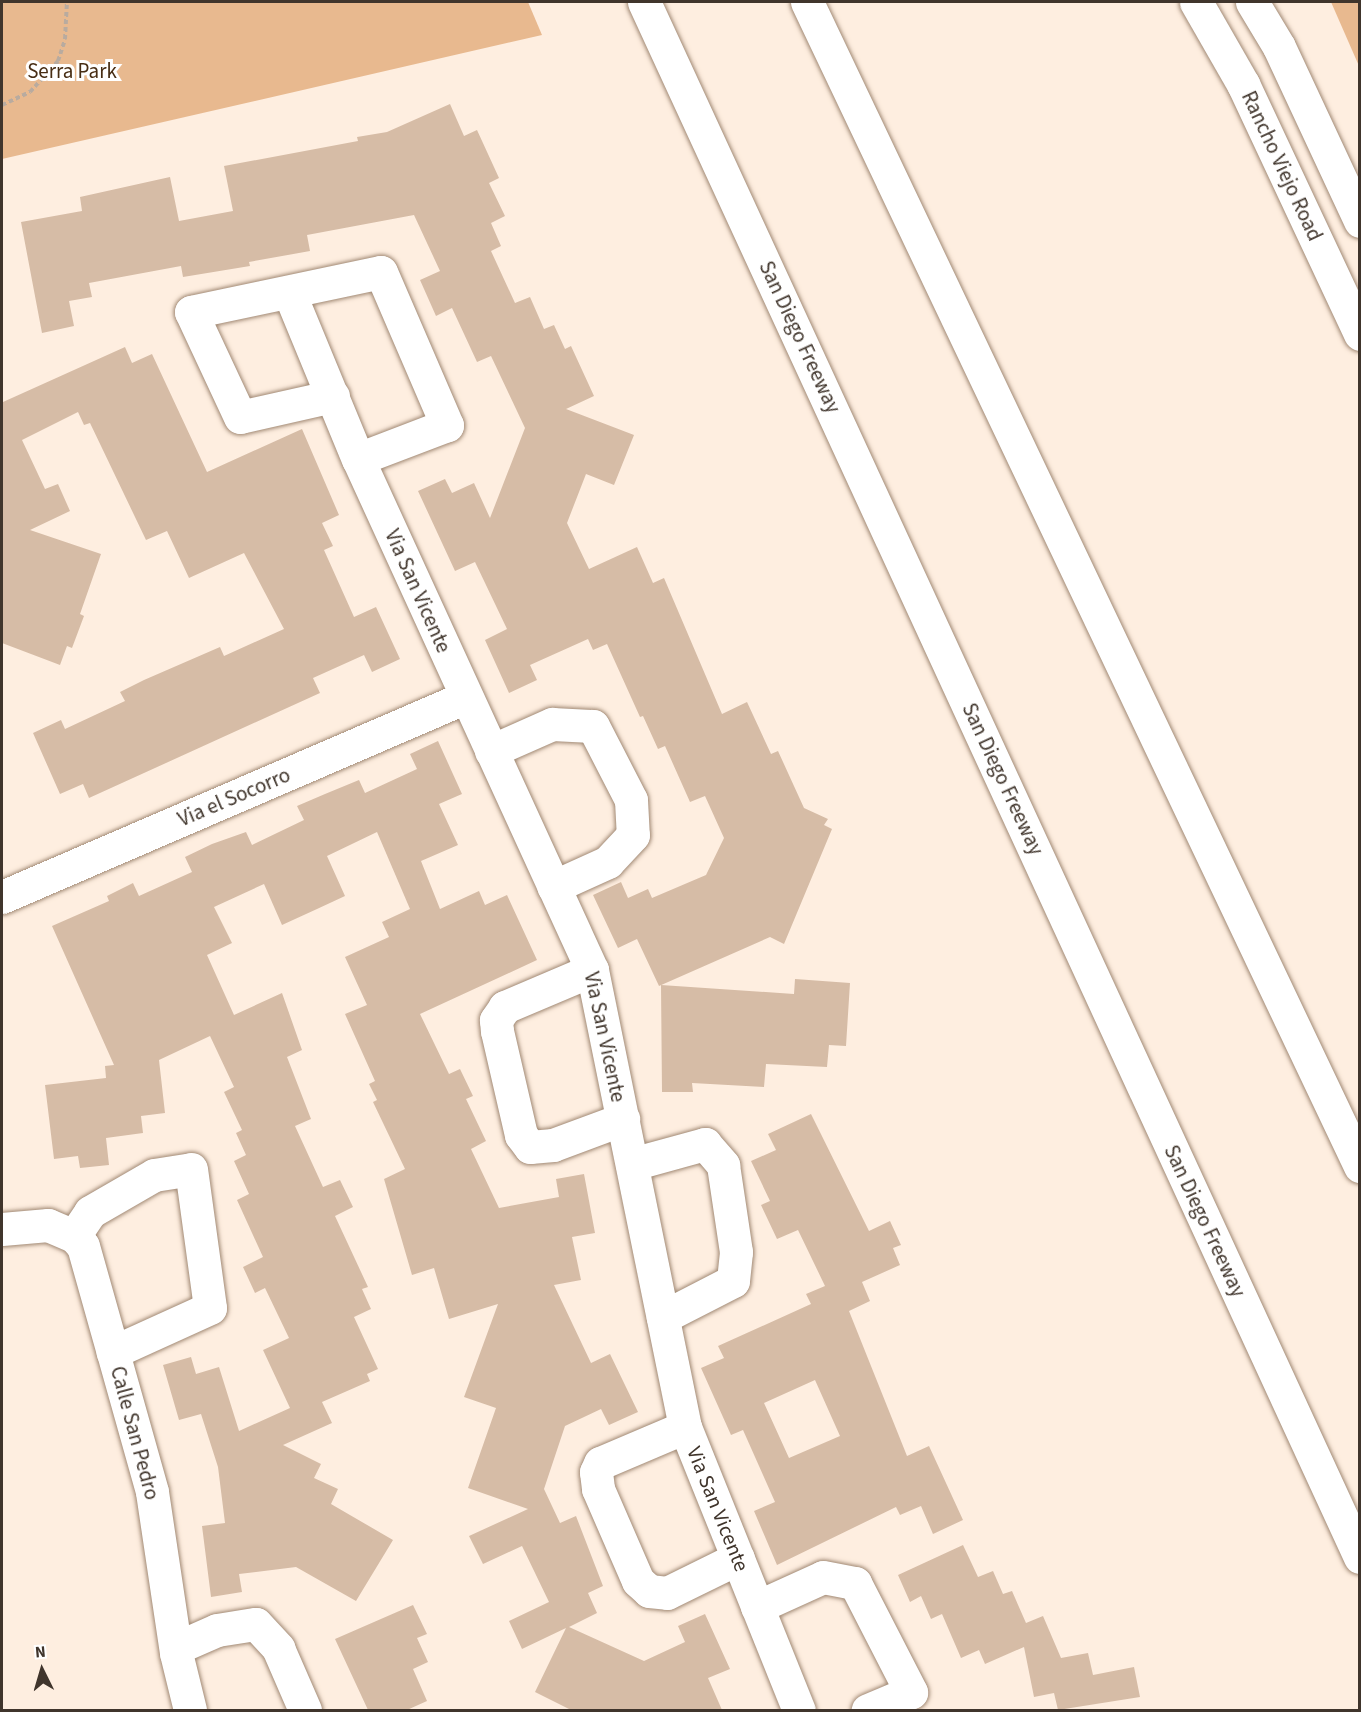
<!DOCTYPE html>
<style>
body{margin:0}
#map{position:relative;width:1361px;height:1712px;overflow:hidden;background:#feeee0;font-family:"Source Sans 3",sans-serif}
div>[style]{position:absolute}
.green>*{inset:0;background:#e8b98f}
.building>*{inset:0;background:#d6bca6}
.path>*{height:4px;margin-top:-2px;transform-origin:0;background:repeating-linear-gradient(90deg,#b9ab9f 0 4.5px,transparent 0 7.5px)}
.roads{filter:drop-shadow(0 0 2px #a18974) drop-shadow(0 0 2px #a18974)}
.minor>*{height:33px;margin:-16.5px;padding:0 16.5px;transform-origin:16.5px;border-radius:16.5px;background:#fff}
.major>*{height:33px;margin:-16.5px;padding:0 16.5px;transform-origin:16.5px;border-radius:16.5px;background:#fff}
.highway>*{height:33px;margin:-16.5px;padding:0 16.5px;transform-origin:16.5px;border-radius:16.5px;background:#fff}
span{translate:-50% -50%;white-space:nowrap;text-align:center;line-height:1.15;-webkit-text-stroke:6px #fff;paint-order:stroke}
.park-label{font-size:21px;color:#472d14}
.street-label{font-size:21px;color:#40352c}
.frame{position:absolute;inset:0;border:3px solid #40352c;pointer-events:none}
.north{position:absolute;left:12px;top:1640px;width:60px;height:60px;-webkit-text-stroke:4px #fff;paint-order:stroke;rotate:355deg;font-size:16px;font-weight:700;line-height:24px;text-align:center;color:#40352c}
.north::after{content:'';display:block;margin:auto;width:21px;height:27px;background:#40352c;clip-path:polygon(50% 0,100% 100%,50% 72%,0 100%)}
</style>
<div id="map">
<div class="green">
<i style="clip-path:polygon(2px 2px,528px 2px,542px 35px,2px 159px)"></i>
<i style="clip-path:polygon(1331px 2px,1359px 2px,1359px 66px)"></i>
</div>
<div class="building">
<i style="clip-path:polygon(450px 104px,464px 136px,477px 130px,499px 178px,489px 183px,505px 216px,491px 223px,501px 246px,491px 251px,515px 303px,530px 297px,544px 329px,554px 325px,565px 349px,571px 346px,594px 396px,566px 409px,634px 435px,614px 485px,586px 474px,567px 523px,589px 569px,637px 547px,653px 583px,664px 578px,722px 714px,747px 702px,771px 754px,778px 751px,804px 808px,828px 819px,824px 825px,832px 829px,784px 944px,770px 937px,659px 986px,637px 939px,618px 948px,593px 895px,621px 882px,628px 898px,648px 889px,652px 898px,706px 875px,724px 838px,705px 796px,690px 802px,665px 746px,658px 749px,643px 716px,640px 717px,607px 644px,593px 650px,588px 639px,530px 665px,537px 680px,509px 693px,485px 640px,507px 629px,475px 562px,455px 571px,418px 491px,445px 479px,452px 493px,474px 483px,490px 518px,525px 428px,491px 356px,477px 362px,452px 308px,436px 316px,420px 280px,440px 271px,414px 215px,307px 235px,310px 251px,249px 262px,250px 266px,183px 277px,181px 266px,89px 283px,92px 297px,69px 301px,74px 326px,42px 333px,21px 222px,82px 211px,80px 197px,170px 177px,179px 221px,233px 211px,224px 166px,358px 141px,357px 137px,387px 132px)"></i>
<i style="clip-path:polygon(125px 347px,132px 363px,152px 354px,207px 472px,302px 429px,339px 515px,322px 523px,333px 546px,324px 550px,354px 617px,376px 607px,400px 659px,372px 672px,364px 655px,313px 678px,320px 693px,89px 798px,83px 784px,60px 794px,33px 733px,61px 720px,65px 729px,125px 701px,120px 692px,144px 680px,220px 647px,224px 656px,284px 629px,244px 553px,189px 578px,167px 531px,146px 540px,90px 423px,84px 425px,78px 412px,22px 440px,45px 489px,58px 484px,70px 511px,30px 530px,101px 554px,80px 614px,84px 616px,72px 648px,67px 646px,60px 665px,2px 643px,2px 398px,3px 402px)"></i>
<i style="clip-path:polygon(438px 741px,462px 794px,439px 804px,458px 845px,421px 861px,440px 909px,479px 891px,485px 905px,507px 895px,537px 960px,420px 1014px,449px 1074px,460px 1069px,473px 1096px,466px 1099px,486px 1141px,471px 1149px,499px 1208px,559px 1197px,556px 1179px,584px 1174px,595px 1233px,572px 1237px,581px 1280px,554px 1285px,591px 1363px,610px 1354px,638px 1412px,609px 1425px,601px 1409px,565px 1426px,544px 1489px,560px 1523px,576px 1516px,603px 1586px,588px 1593px,597px 1613px,569px 1627px,644px 1661px,685px 1642px,678px 1626px,705px 1614px,730px 1669px,708px 1678px,722px 1710px,571px 1710px,535px 1692px,566px 1628px,522px 1649px,509px 1621px,549px 1602px,522px 1546px,483px 1564px,469px 1536px,528px 1509px,468px 1488px,496px 1408px,464px 1397px,498px 1304px,449px 1319px,434px 1268px,412px 1275px,384px 1179px,405px 1169px,373px 1102px,377px 1100px,369px 1084px,375px 1081px,345px 1014px,367px 1005px,345px 957px,389px 937px,382px 922px,410px 909px,377px 832px,327px 856px,345px 896px,317px 909px,282px 925px,264px 884px,214px 907px,232px 943px,207px 955px,234px 1015px,282px 993px,302px 1050px,287px 1057px,311px 1119px,295px 1126px,323px 1187px,340px 1180px,353px 1207px,335px 1216px,368px 1287px,362px 1289px,371px 1309px,354px 1317px,378px 1369px,367px 1374px,370px 1381px,322px 1402px,332px 1423px,283px 1445px,321px 1464px,314px 1478px,338px 1489px,331px 1504px,393px 1540px,356px 1601px,296px 1567px,239px 1574px,242px 1592px,211px 1597px,202px 1526px,225px 1523px,218px 1467px,201px 1414px,179px 1420px,163px 1365px,191px 1357px,196px 1374px,219px 1367px,239px 1431px,290px 1408px,263px 1350px,289px 1338px,265px 1288px,255px 1293px,243px 1267px,263px 1257px,237px 1200px,249px 1194px,234px 1161px,246px 1155px,236px 1133px,242px 1130px,224px 1092px,234px 1087px,210px 1036px,159px 1060px,165px 1113px,141px 1116px,143px 1133px,106px 1138px,109px 1165px,80px 1168px,78px 1156px,54px 1159px,45px 1085px,106px 1078px,105px 1066px,114px 1065px,52px 926px,109px 901px,107px 896px,133px 883px,139px 896px,192px 872px,185px 857px,212px 844px,246px 832px,252px 845px,304px 820px,297px 806px,325px 794px,359px 780px,365px 793px,417px 769px,410px 754px)"></i>
<i style="clip-path:polygon(795px 979px,850px 983px,846px 1046px,829px 1045px,827px 1067px,766px 1064px,764px 1087px,692px 1083px,693px 1092px,662px 1092px,661px 985px,794px 994px)"></i>
<i style="clip-path:polygon(evenodd,811px 1114px,869px 1231px,890px 1221px,901px 1245px,893px 1248px,900px 1265px,862px 1282px,870px 1301px,849px 1311px,907px 1456px,929px 1446px,963px 1520px,933px 1534px,921px 1506px,900px 1515px,896px 1507px,777px 1565px,754px 1511px,775px 1502px,743px 1430px,731px 1435px,701px 1368px,724px 1358px,718px 1346px,811px 1304px,806px 1294px,825px 1286px,798px 1230px,777px 1239px,761px 1205px,770px 1201px,751px 1161px,776px 1150px,768px 1134px,811px 1114px,815px 1380px,840px 1436px,789px 1458px,764px 1403px,815px 1380px)"></i>
<i style="clip-path:polygon(963px 1545px,978px 1577px,993px 1571px,1003px 1594px,1012px 1591px,1026px 1623px,1043px 1616px,1061px 1658px,1088px 1653px,1093px 1675px,1134px 1667px,1140px 1697px,1058px 1710px,1054px 1693px,1034px 1697px,1024px 1647px,985px 1664px,979px 1650px,961px 1658px,942px 1614px,931px 1619px,921px 1596px,910px 1602px,898px 1575px)"></i>
<i style="clip-path:polygon(413px 1605px,427px 1634px,417px 1638px,428px 1662px,413px 1669px,427px 1701px,407px 1710px,368px 1710px,335px 1639px)"></i>
</div>
<div class="path">
<i style="left:2px;top:105px;width:31px;rotate:-25deg"></i>
<i style="left:30px;top:92px;width:42px;rotate:-47.9deg"></i>
<i style="left:58px;top:61px;width:23px;rotate:-72deg"></i>
<i style="left:65px;top:39px;width:37px;rotate:-87deg"></i>
</div>
<div class="roads">
<div class="minor">
<i style="left:289px;top:292px;width:181px;rotate:67.6deg"></i>
<i style="left:358px;top:459px;width:562px;rotate:65.4deg"></i>
<i style="left:592px;top:970px;width:466px;rotate:78.5deg"></i>
<i style="left:685px;top:1427px;width:305px;rotate:68.1deg"></i>
<i style="left:333px;top:396px;width:95px;rotate:167.3deg"></i>
<i style="left:240px;top:417px;width:116px;rotate:-115deg"></i>
<i style="left:191px;top:312px;width:194px;rotate:-11.9deg"></i>
<i style="left:381px;top:272px;width:167px;rotate:66.7deg"></i>
<i style="left:447px;top:425px;width:95px;rotate:159.1deg"></i>
<i style="left:491px;top:751px;width:67px;rotate:-23.9deg"></i>
<i style="left:552px;top:724px;width:41px;rotate:2.8deg"></i>
<i style="left:593px;top:726px;width:83px;rotate:62.8deg"></i>
<i style="left:631px;top:800px;width:35px;rotate:87deg"></i>
<i style="left:633px;top:835px;width:37px;rotate:133deg"></i>
<i style="left:608px;top:862px;width:60px;rotate:155.6deg"></i>
<i style="left:2px;top:897px;width:505px;rotate:-23.32deg"></i>
<i style="left:592px;top:970px;width:95px;rotate:157deg"></i>
<i style="left:505px;top:1007px;width:16px;rotate:125deg"></i>
<i style="left:496px;top:1020px;width:11px;rotate:85deg"></i>
<i style="left:497px;top:1031px;width:107px;rotate:77deg"></i>
<i style="left:521px;top:1135px;width:15px;rotate:53deg"></i>
<i style="left:530px;top:1147px;width:23px;rotate:-5deg"></i>
<i style="left:553px;top:1145px;width:75px;rotate:-20.4deg"></i>
<i style="left:632px;top:1164px;width:76px;rotate:-15.3deg"></i>
<i style="left:705px;top:1144px;width:28px;rotate:49deg"></i>
<i style="left:723px;top:1165px;width:88px;rotate:81.5deg"></i>
<i style="left:736px;top:1252px;width:29px;rotate:96deg"></i>
<i style="left:733px;top:1281px;width:79px;rotate:152.8deg"></i>
<i style="left:2px;top:1229px;width:46px;rotate:-5deg"></i>
<i style="left:48px;top:1225px;width:28px;rotate:23deg"></i>
<i style="left:74px;top:1236px;width:13px;rotate:48deg"></i>
<i style="left:83px;top:1246px;width:255px;rotate:74.3deg"></i>
<i style="left:152px;top:1492px;width:163px;rotate:81.5deg"></i>
<i style="left:176px;top:1653px;width:59px;rotate:76.2deg"></i>
<i style="left:74px;top:1236px;width:29px;rotate:-56deg"></i>
<i style="left:90px;top:1212px;width:74px;rotate:-30deg"></i>
<i style="left:154px;top:1175px;width:37px;rotate:-9deg"></i>
<i style="left:191px;top:1169px;width:140px;rotate:82.2deg"></i>
<i style="left:210px;top:1308px;width:107px;rotate:155.6deg"></i>
<i style="left:685px;top:1427px;width:92px;rotate:157deg"></i>
<i style="left:600px;top:1463px;width:10px;rotate:114deg"></i>
<i style="left:596px;top:1472px;width:17px;rotate:83deg"></i>
<i style="left:598px;top:1489px;width:100px;rotate:66.5deg"></i>
<i style="left:638px;top:1581px;width:15px;rotate:42deg"></i>
<i style="left:649px;top:1591px;width:18px;rotate:6deg"></i>
<i style="left:667px;top:1593px;width:79px;rotate:-26.2deg"></i>
<i style="left:757px;top:1607px;width:72px;rotate:-24.4deg"></i>
<i style="left:823px;top:1577px;width:33px;rotate:11deg"></i>
<i style="left:855px;top:1583px;width:123px;rotate:62.8deg"></i>
<i style="left:911px;top:1692px;width:47px;rotate:157.3deg"></i>
<i style="left:176px;top:1648px;width:45px;rotate:-23.7deg"></i>
<i style="left:217px;top:1630px;width:39px;rotate:-9deg"></i>
<i style="left:256px;top:1624px;width:33px;rotate:47deg"></i>
<i style="left:278px;top:1648px;width:68px;rotate:66.5deg"></i>
</div>
<div class="major">
<i style="left:1196px;top:2px;width:95px;rotate:60.2deg"></i>
<i style="left:1243px;top:84px;width:276px;rotate:64.9deg"></i>
<i style="left:1252px;top:2px;width:52px;rotate:59deg"></i>
<i style="left:1279px;top:47px;width:192px;rotate:65deg"></i>
</div>
<div class="highway">
<i style="left:644px;top:2px;width:1712px;rotate:65.28deg"></i>
<i style="left:807px;top:2px;width:1289px;rotate:64.59deg"></i>
</div>
</div>
<div class="park-label">
<span style="left:72px;top:71px">Serra Park</span>
</div>
<div class="street-label">
<span style="left:1282px;top:166px;rotate:65deg">Rancho Viejo Road</span>
<span style="left:800px;top:337px;rotate:65deg">San Diego Freeway</span>
<span style="left:418px;top:591px;rotate:66deg">Via San Vicente</span>
<span style="left:1003px;top:779px;rotate:65deg">San Diego Freeway</span>
<span style="left:234px;top:797px;rotate:-23deg">Via el Socorro</span>
<span style="left:605px;top:1037px;rotate:78deg">Via San Vicente</span>
<span style="left:1205px;top:1221px;rotate:65deg">San Diego Freeway</span>
<span style="left:135px;top:1433px;rotate:75deg">Calle San Pedro</span>
<span style="left:718px;top:1509px;rotate:68deg">Via San Vicente</span>
</div>
<div class="frame"></div>
<div class="north">N</div>
</div>
